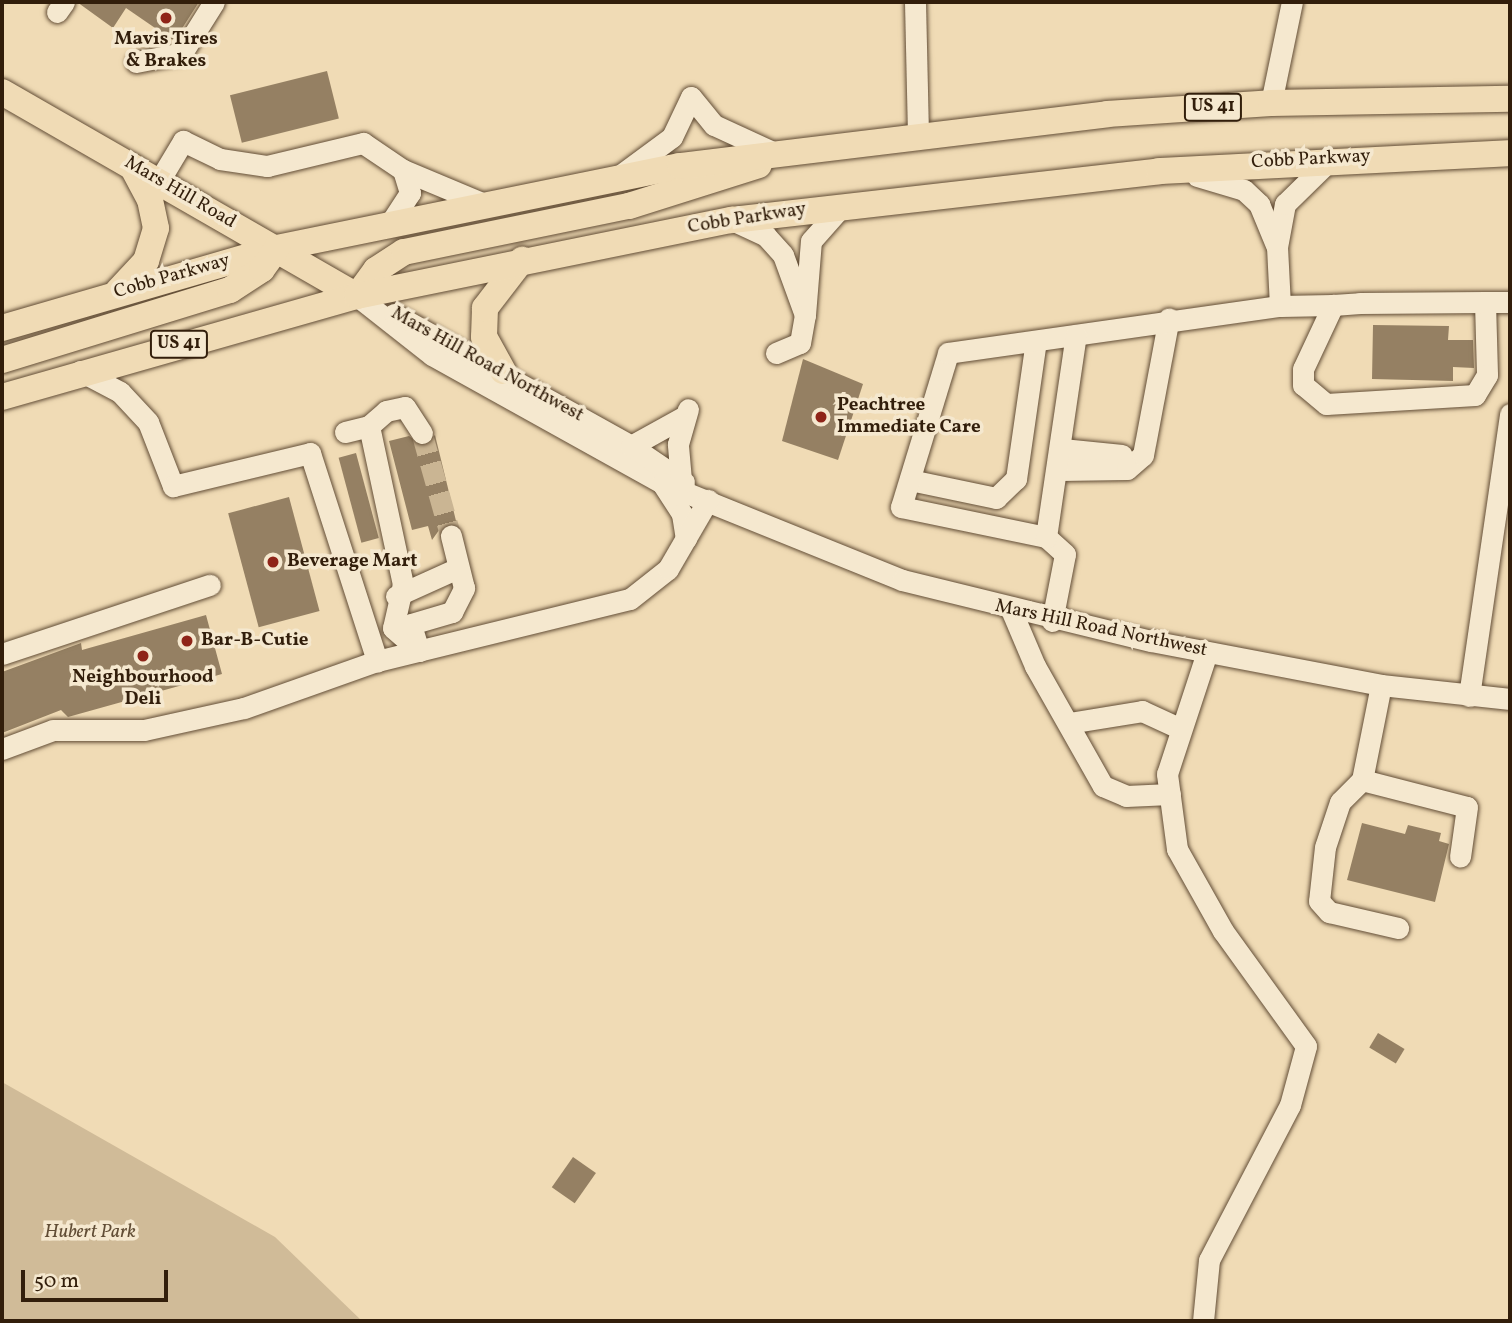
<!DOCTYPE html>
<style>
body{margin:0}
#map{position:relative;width:1512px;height:1323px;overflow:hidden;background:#f0dbb5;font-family:Vollkorn,serif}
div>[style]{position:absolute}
.green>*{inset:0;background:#d0bb98}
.building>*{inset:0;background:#958063;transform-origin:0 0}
.minor-tunnel>*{height:21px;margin-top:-10.5px;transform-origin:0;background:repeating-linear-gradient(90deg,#cab593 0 21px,transparent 0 31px)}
.roads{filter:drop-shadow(0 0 2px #624d36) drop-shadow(0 0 2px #624d36)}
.minor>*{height:21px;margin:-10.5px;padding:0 10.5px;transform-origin:10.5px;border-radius:10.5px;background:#f5e8cf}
.major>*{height:26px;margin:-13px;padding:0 13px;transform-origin:13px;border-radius:13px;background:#f0dbb5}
.dots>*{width:19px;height:19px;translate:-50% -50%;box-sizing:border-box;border:4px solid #f5e8cf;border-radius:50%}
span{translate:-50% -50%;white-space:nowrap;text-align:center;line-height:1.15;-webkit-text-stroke:7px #f5e8cf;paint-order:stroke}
.shield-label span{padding:2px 5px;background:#f5e8cf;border:2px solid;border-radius:5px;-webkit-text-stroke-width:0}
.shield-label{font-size:18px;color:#321e0b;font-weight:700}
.poi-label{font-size:19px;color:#321e0b;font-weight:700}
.left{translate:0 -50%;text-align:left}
.street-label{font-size:19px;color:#321e0b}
.park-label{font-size:19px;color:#614d35;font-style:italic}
.frame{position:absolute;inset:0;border:4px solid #321e0b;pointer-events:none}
.scale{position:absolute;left:21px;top:1270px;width:147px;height:32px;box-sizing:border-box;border:4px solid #321e0b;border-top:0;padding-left:9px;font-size:21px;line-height:24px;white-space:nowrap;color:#321e0b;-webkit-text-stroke:5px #f5e8cf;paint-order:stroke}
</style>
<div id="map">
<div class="green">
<i style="clip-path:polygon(2px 1082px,275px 1237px,362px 1321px,2px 1321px)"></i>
</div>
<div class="building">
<i style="clip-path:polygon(77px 2px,199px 2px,174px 41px,126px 8px,113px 28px)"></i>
<i style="left:327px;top:71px;width:49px;height:100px;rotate:76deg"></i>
<i style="clip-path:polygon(1373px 325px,1449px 326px,1448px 340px,1473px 340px,1474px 368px,1453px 367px,1453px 381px,1372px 379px)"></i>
<i style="clip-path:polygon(803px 359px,863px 384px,838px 460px,782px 441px)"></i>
<i style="clip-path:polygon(435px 435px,457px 525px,442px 526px,432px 540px,428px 526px,412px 530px,389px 441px,409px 436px,423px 446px)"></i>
<i style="left:356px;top:453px;width:88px;height:18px;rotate:75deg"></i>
<i style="left:289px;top:497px;width:118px;height:63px;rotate:75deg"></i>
<i style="clip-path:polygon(206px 615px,222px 674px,68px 717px,61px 710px,2px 733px,2px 672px,81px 643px,82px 650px)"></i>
<i style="clip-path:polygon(1362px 823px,1405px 834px,1408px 825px,1441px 833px,1439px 841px,1449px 844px,1435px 902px,1347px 880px)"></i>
<i style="left:1378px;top:1033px;width:31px;height:17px;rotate:31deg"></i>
<i style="left:573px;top:1157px;width:28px;height:37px;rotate:35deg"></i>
</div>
<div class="minor-tunnel">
<i style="left:422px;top:433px;width:107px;rotate:74.3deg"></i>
</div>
<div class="roads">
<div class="minor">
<i style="left:915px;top:2px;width:131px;rotate:88.7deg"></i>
<i style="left:57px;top:12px;width:12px;rotate:-55deg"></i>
<i style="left:136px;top:62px;width:47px;rotate:-11.1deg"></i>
<i style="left:182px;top:53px;width:60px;rotate:-57.9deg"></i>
<i style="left:691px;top:97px;width:36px;rotate:51deg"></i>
<i style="left:714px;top:125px;width:67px;rotate:24.7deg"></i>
<i style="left:1271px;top:103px;width:103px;rotate:-78.3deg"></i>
<i style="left:1197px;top:176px;width:49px;rotate:16.6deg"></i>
<i style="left:1244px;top:190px;width:21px;rotate:43deg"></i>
<i style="left:1259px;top:204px;width:44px;rotate:67.5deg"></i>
<i style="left:618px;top:177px;width:67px;rotate:-36.5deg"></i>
<i style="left:672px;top:137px;width:44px;rotate:-64.6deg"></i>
<i style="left:159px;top:181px;width:47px;rotate:-59deg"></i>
<i style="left:183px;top:141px;width:41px;rotate:25.9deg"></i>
<i style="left:220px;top:159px;width:48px;rotate:8.5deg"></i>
<i style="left:267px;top:166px;width:99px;rotate:-13.5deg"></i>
<i style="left:363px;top:143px;width:48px;rotate:34deg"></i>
<i style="left:403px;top:170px;width:86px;rotate:22.7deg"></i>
<i style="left:732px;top:220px;width:38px;rotate:25deg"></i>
<i style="left:766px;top:236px;width:25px;rotate:48deg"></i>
<i style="left:783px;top:255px;width:64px;rotate:69.9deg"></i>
<i style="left:805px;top:315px;width:74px;rotate:-85.4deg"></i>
<i style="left:811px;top:241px;width:48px;rotate:-48.4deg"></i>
<i style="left:391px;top:222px;width:35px;rotate:-57deg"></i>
<i style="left:410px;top:193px;width:24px;rotate:-107deg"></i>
<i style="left:357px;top:296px;width:95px;rotate:38.2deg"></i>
<i style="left:432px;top:355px;width:263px;rotate:29.1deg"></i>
<i style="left:662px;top:483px;width:259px;rotate:22deg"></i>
<i style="left:902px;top:580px;width:256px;rotate:13.8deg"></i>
<i style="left:1151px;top:641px;width:234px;rotate:10.8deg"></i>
<i style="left:1381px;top:685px;width:130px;rotate:6.2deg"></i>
<i style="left:1485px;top:302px;width:73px;rotate:88.4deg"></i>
<i style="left:1487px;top:375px;width:23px;rotate:121deg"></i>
<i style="left:1475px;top:395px;width:149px;rotate:176.5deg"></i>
<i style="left:1326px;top:404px;width:30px;rotate:-140deg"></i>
<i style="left:1303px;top:385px;width:16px;rotate:-90deg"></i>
<i style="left:1303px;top:369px;width:71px;rotate:-64.9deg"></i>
<i style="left:1333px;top:305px;width:27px;rotate:-4deg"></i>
<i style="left:1360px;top:303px;width:125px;rotate:-0.5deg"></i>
<i style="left:1485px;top:302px;width:25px"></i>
<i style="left:1280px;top:306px;width:53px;rotate:-1.1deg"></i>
<i style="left:394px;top:314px;width:271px;rotate:29.1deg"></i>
<i style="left:631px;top:446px;width:64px;rotate:34.2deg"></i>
<i style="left:776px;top:353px;width:26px;rotate:-23deg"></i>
<i style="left:800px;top:343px;width:28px;rotate:-80deg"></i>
<i style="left:80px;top:371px;width:45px;rotate:27.7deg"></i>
<i style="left:120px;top:392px;width:41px;rotate:47deg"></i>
<i style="left:148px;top:422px;width:69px;rotate:68.7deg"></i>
<i style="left:173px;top:486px;width:141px;rotate:-13.5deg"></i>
<i style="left:310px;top:453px;width:219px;rotate:72.1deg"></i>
<i style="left:369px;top:426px;width:23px;rotate:-41deg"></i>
<i style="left:386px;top:411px;width:19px;rotate:-12deg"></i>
<i style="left:405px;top:407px;width:31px;rotate:57deg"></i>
<i style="left:345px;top:432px;width:25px;rotate:-14deg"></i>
<i style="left:369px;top:426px;width:162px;rotate:77.9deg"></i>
<i style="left:403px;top:584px;width:45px;rotate:102.8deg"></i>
<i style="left:393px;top:628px;width:35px;rotate:41deg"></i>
<i style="left:631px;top:446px;width:60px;rotate:-29.1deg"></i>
<i style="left:1062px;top:449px;width:60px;rotate:5.7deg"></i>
<i style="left:1060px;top:470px;width:67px;rotate:-0.9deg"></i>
<i style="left:1127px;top:469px;width:21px;rotate:-41deg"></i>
<i style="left:1143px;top:455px;width:139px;rotate:-79.3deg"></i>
<i style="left:681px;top:480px;width:36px;rotate:-95deg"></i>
<i style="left:678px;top:444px;width:36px;rotate:-74deg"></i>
<i style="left:910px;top:480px;width:88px;rotate:11.8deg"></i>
<i style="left:996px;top:498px;width:28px;rotate:-44deg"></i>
<i style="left:1016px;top:479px;width:139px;rotate:-81.8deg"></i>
<i style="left:662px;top:483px;width:37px;rotate:57deg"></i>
<i style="left:682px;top:514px;width:25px;rotate:81deg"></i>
<i style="left:1046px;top:537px;width:148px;rotate:-168.3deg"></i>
<i style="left:901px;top:507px;width:161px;rotate:-73deg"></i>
<i style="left:948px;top:353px;width:335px;rotate:-8.1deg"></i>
<i style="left:1280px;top:306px;width:59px;rotate:-92.9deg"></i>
<i style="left:1277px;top:247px;width:44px;rotate:-79.5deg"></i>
<i style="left:1285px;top:204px;width:64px;rotate:-44.4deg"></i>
<i style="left:396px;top:596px;width:68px;rotate:-24.3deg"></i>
<i style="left:1012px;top:612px;width:59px;rotate:66.9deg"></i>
<i style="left:1035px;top:666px;width:138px;rotate:60.5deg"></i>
<i style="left:1103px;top:786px;width:25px;rotate:23deg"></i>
<i style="left:1126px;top:796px;width:44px;rotate:-2.6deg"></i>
<i style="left:1052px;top:621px;width:68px;rotate:-79deg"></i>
<i style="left:1065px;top:554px;width:25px;rotate:-138deg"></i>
<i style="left:1046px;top:537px;width:204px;rotate:-81.6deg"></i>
<i style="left:419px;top:651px;width:28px;rotate:-107deg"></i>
<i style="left:411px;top:624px;width:43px;rotate:-16.3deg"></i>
<i style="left:452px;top:612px;width:27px;rotate:-63deg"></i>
<i style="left:464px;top:588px;width:54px;rotate:-104deg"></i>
<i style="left:2px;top:654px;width:219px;rotate:-18.4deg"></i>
<i style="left:1381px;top:685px;width:97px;rotate:101.3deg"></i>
<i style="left:1362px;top:780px;width:108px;rotate:14.4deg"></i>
<i style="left:1467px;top:807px;width:50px;rotate:98deg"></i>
<i style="left:1469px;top:696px;width:285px;rotate:-81.7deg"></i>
<i style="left:1069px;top:723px;width:74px;rotate:-9.3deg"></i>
<i style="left:1142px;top:711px;width:43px;rotate:24.8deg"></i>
<i style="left:2px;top:749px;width:54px;rotate:-20.4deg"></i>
<i style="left:53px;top:730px;width:91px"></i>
<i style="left:144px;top:730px;width:102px;rotate:-12.4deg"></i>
<i style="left:244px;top:708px;width:141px;rotate:-19.5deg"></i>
<i style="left:377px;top:661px;width:260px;rotate:-13.8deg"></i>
<i style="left:630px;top:599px;width:48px;rotate:-38.3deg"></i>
<i style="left:668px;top:569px;width:80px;rotate:-59.9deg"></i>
<i style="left:1362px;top:780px;width:31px;rotate:135deg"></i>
<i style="left:1340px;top:802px;width:47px;rotate:108.4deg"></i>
<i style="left:1325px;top:847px;width:54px;rotate:96.3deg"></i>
<i style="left:1319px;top:901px;width:15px;rotate:48deg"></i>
<i style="left:1329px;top:912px;width:71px;rotate:13.1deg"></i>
<i style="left:1203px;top:1321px;width:61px;rotate:-84.4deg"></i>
<i style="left:1209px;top:1260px;width:175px;rotate:-62.4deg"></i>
<i style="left:1290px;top:1105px;width:61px;rotate:-74.8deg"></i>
<i style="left:1306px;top:1046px;width:142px;rotate:-125.8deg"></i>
<i style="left:1223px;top:931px;width:94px;rotate:-119.3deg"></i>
<i style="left:1177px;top:849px;width:76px;rotate:-97.6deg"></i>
<i style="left:1167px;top:774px;width:128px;rotate:-71.8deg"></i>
</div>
<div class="major">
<i style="left:2px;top:92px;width:409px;rotate:29.9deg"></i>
<i style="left:118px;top:291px;width:41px;rotate:-47deg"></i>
<i style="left:146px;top:261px;width:34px;rotate:-73deg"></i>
<i style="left:156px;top:228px;width:29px;rotate:-102deg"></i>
<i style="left:150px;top:200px;width:38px;rotate:-118deg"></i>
<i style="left:357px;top:296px;width:32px;rotate:-54deg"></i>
<i style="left:376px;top:270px;width:33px;rotate:-33deg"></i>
<i style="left:404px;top:252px;width:230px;rotate:-11.6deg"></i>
<i style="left:629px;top:206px;width:136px;rotate:-17.5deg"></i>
<i style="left:2px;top:328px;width:286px;rotate:-16.2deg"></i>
<i style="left:277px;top:248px;width:411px;rotate:-11.5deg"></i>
<i style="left:680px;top:166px;width:430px;rotate:-6.9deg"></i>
<i style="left:1107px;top:114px;width:164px;rotate:-3.8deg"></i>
<i style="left:1271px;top:103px;width:239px;rotate:-1deg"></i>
<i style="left:2px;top:360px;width:239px;rotate:-17.1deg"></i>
<i style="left:230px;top:290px;width:38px;rotate:-33deg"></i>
<i style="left:262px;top:269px;width:26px;rotate:-54deg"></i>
<i style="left:503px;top:371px;width:39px;rotate:-119deg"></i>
<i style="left:484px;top:337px;width:29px;rotate:-88deg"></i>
<i style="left:485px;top:308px;width:61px;rotate:-52.4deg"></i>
<i style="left:2px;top:397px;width:369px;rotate:-15.9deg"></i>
<i style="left:357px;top:296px;width:383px;rotate:-11.5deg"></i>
<i style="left:732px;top:220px;width:430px;rotate:-6.5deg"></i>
<i style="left:1159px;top:171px;width:351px;rotate:-2.9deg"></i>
</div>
</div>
<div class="dots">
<i style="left:166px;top:18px;background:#8f2418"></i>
<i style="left:821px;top:417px;background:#8f2418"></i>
<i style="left:273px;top:562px;background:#8f2418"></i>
<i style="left:187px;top:641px;background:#8f2418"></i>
<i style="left:143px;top:656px;background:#8f2418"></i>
</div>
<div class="shield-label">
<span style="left:1213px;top:107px">US 41</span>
<span style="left:179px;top:344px">US 41</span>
</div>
<div class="poi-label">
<span style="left:166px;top:51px">Mavis Tires<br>&amp; Brakes</span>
<span class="left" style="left:837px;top:417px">Peachtree<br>Immediate Care</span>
<span class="left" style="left:287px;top:562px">Beverage Mart</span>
<span class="left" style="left:201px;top:641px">Bar-B-Cutie</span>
<span style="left:143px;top:689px">Neighbourhood<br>Deli</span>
</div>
<div class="street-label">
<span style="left:1311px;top:160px;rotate:-3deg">Cobb Parkway</span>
<span style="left:180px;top:193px;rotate:30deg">Mars Hill Road</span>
<span style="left:747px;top:219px;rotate:-9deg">Cobb Parkway</span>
<span style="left:172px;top:277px;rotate:-16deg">Cobb Parkway</span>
<span style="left:487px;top:365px;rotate:29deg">Mars Hill Road Northwest</span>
<span style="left:1101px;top:629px;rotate:12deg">Mars Hill Road Northwest</span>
</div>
<div class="park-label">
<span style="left:90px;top:1233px">Hubert Park</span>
</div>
<div class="frame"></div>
<div class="scale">50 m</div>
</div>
